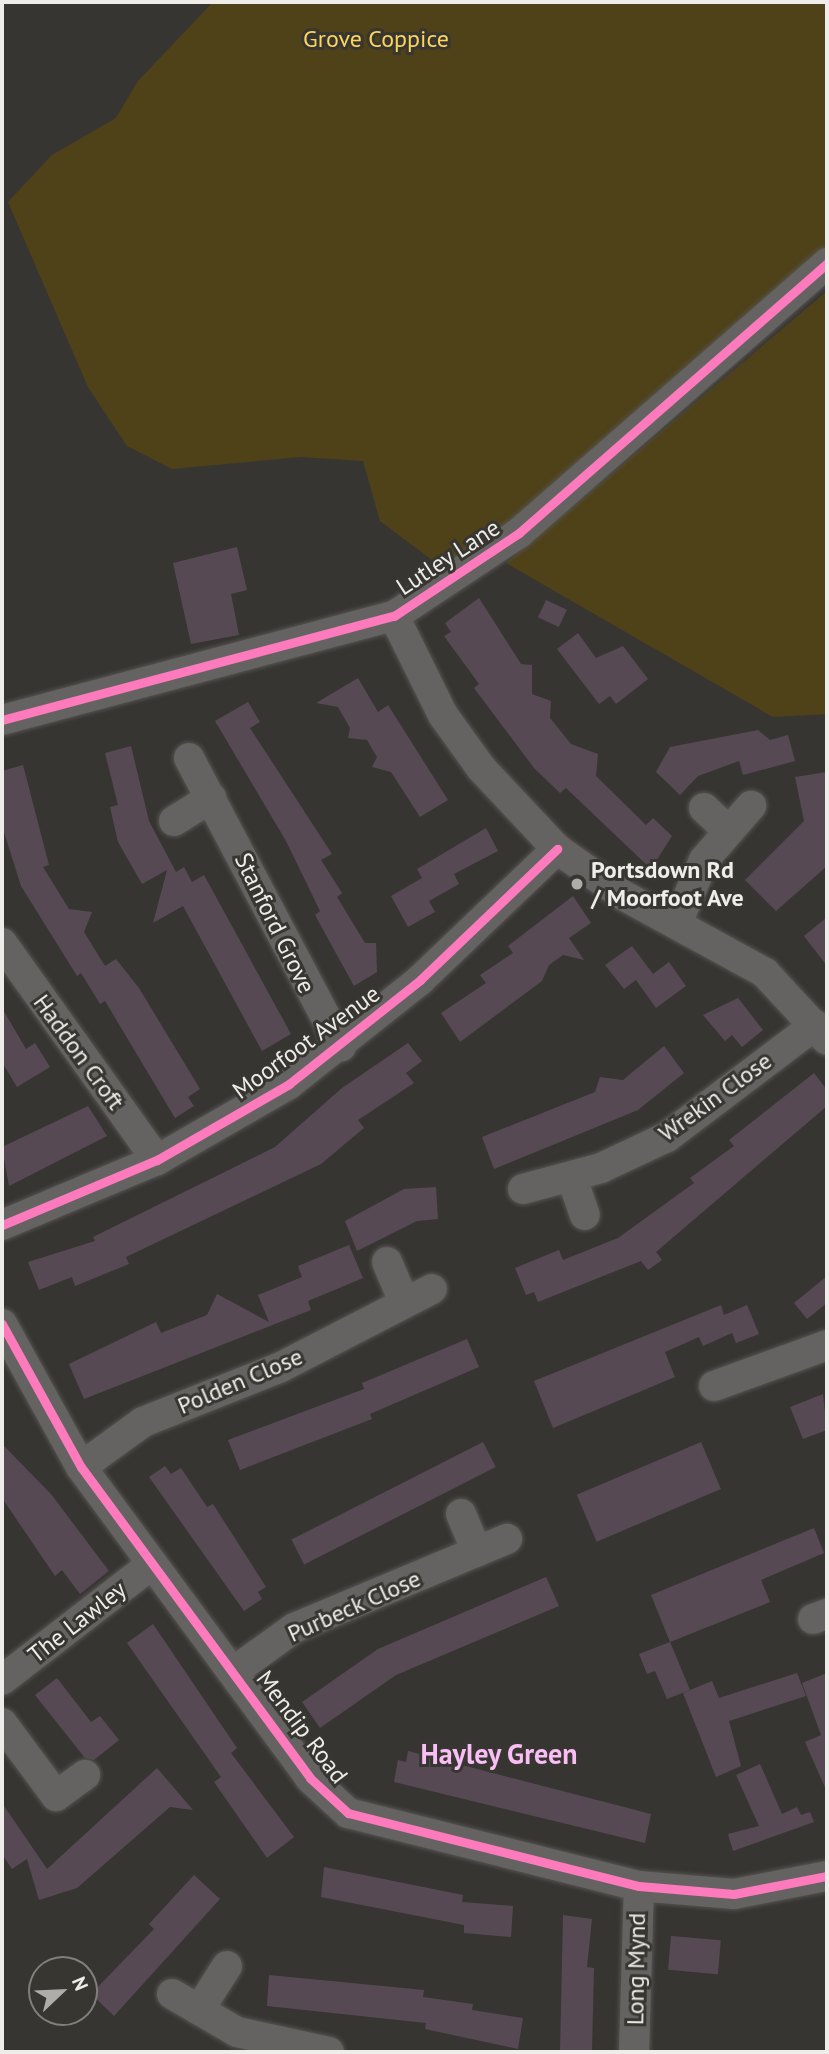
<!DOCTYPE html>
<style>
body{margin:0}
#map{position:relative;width:829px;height:2054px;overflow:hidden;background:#373532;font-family:"PT Sans",sans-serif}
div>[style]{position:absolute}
.green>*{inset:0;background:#4f4219}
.building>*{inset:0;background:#564953;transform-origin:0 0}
.roads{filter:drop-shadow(0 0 2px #545350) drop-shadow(0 0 2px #545350)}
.minor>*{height:30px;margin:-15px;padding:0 15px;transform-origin:15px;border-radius:15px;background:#646361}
.cycleway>*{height:9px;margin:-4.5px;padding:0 4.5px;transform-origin:4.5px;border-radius:4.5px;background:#fd7abc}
.dots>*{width:19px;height:19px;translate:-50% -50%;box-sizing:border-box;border:4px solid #383631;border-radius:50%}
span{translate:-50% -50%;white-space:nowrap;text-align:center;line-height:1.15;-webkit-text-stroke:6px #383631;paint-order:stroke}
.park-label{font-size:24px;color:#fdd55b}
.street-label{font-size:24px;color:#eeedea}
.poi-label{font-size:24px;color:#eeedea;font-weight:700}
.left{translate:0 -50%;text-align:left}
.quarter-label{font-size:28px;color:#fabef6;font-weight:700}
.frame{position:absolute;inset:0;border:4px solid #eeedea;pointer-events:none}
.north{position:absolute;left:28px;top:1956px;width:70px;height:70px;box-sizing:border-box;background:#383631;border:2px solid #817f7b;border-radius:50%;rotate:67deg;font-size:19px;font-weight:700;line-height:28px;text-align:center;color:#eeedea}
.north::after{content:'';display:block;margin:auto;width:24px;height:32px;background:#aeadaa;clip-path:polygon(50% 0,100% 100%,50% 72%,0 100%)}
</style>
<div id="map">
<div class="green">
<i style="clip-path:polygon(213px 2px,827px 2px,827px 251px,520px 524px,440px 566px,380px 521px,363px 461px,301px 457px,172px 469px,127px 446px,88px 387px,8px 202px,52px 155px,116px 118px,138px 81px)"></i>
<i style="clip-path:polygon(827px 291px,827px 714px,773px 717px,506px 563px)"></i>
</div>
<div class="building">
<i style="clip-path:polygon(237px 547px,247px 590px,231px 594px,239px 635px,191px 644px,173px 563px)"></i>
<i style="clip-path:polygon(479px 598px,521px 664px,532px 665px,532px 694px,551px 701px,550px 718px,571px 744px,598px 754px,596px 776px,646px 825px,653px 818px,672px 836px,651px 869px,566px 788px,560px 793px,534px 768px,474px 688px,479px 684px,444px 636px,451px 632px,445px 623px)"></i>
<i style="left:546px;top:600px;width:23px;height:19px;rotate:25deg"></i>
<i style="clip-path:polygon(578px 633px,596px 658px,623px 646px,648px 679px,616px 704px,610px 696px,599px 704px,557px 649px)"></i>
<i style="clip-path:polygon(358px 678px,378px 712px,388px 705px,448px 800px,420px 817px,391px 772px,372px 767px,377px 757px,367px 740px,348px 738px,350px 728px,338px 707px,316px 703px)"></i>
<i style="clip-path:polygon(248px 702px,260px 722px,250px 728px,332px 854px,321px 860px,342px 893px,337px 897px,365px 943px,376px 943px,377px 972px,354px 986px,315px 915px,320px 911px,286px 841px,215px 721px)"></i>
<i style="clip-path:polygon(758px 730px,770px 740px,788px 735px,795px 761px,743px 775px,739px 761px,698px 776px,680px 795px,656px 772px,670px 747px)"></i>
<i style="clip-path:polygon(131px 746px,149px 821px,176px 872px,184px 867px,192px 882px,204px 875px,291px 1034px,262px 1051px,183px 906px,153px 923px,167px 870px,142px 884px,118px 842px,110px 807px,118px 805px,105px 753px)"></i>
<i style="clip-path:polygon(23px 765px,49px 865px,43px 867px,69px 909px,92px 912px,84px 932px,105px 966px,116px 959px,139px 988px,200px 1089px,188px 1097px,194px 1106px,175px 1118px,105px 1001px,100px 1004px,81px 973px,77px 976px,21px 886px,2px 826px,2px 771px)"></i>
<i style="clip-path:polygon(827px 772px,827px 866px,776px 911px,745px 880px,804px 821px,795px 777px)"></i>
<i style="clip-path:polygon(486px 828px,498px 851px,454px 874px,459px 884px,429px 901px,435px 912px,408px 927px,391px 896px,422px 878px,417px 869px)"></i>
<i style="clip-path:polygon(573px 896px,591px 923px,569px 938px,584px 960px,563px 955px,549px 965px,542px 981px,460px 1042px,441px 1013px,486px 983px,480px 975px,513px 953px,508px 946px)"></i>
<i style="clip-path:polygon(827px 917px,827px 966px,804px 936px)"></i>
<i style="clip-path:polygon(632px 946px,653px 974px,669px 962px,686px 986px,656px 1008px,636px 980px,624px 989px,605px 965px)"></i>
<i style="clip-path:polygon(738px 998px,763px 1030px,742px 1047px,732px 1035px,725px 1041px,703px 1015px)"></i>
<i style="clip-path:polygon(2px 1008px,26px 1049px,35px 1043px,50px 1067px,17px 1087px,2px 1062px)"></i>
<i style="clip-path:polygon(408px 1043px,422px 1061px,406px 1073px,414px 1083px,358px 1120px,364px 1128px,321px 1164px,126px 1257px,129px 1264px,75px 1286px,72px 1277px,39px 1290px,28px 1262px,95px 1241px,93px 1237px,275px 1147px,342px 1088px)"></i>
<i style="clip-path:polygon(664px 1046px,684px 1073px,638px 1110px,494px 1169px,482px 1137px,595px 1092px,600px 1077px,623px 1080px)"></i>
<i style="clip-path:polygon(814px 1073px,827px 1090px,827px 1106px,656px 1252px,662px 1260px,648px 1270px,641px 1261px,538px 1302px,534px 1292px,526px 1295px,515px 1268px,559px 1250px,563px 1260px,618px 1238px,694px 1183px,690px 1178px,734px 1146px,729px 1140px)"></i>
<i style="clip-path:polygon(88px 1106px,107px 1136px,9px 1186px,2px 1147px)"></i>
<i style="clip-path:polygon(436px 1187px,438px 1219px,417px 1221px,357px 1251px,345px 1221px,404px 1189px)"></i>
<i style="clip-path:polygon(349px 1245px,363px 1278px,308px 1301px,311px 1310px,84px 1399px,69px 1364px,156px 1322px,161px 1333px,207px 1315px,217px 1294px,269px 1322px,258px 1295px,302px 1277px,298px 1266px)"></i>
<i style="clip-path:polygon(827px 1276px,827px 1303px,807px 1319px,794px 1303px)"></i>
<i style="clip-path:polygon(721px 1305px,724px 1315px,747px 1305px,759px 1334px,736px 1343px,732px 1333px,703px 1346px,699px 1337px,665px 1352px,675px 1377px,553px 1428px,534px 1381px)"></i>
<i style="clip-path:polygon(467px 1339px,479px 1367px,370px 1414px,372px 1419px,240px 1470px,228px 1440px,364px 1389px,362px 1383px)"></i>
<i style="clip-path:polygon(823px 1394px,827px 1430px,803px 1439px,790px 1407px)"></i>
<i style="left:483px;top:1442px;width:28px;height:215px;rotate:63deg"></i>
<i style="left:701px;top:1442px;width:51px;height:135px;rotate:67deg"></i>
<i style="clip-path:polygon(2px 1444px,51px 1494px,109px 1571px,80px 1594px,62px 1570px,55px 1576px,2px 1498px)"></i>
<i style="clip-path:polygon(165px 1466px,171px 1474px,181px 1468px,207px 1507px,213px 1504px,266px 1587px,258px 1592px,262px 1599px,244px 1611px,149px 1477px)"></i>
<i style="clip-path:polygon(814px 1528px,824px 1553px,761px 1580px,770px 1602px,670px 1642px,651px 1595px)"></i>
<i style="clip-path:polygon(546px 1577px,559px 1606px,396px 1675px,320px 1728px,302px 1702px,378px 1649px)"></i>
<i style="clip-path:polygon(153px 1624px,237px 1748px,231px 1753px,294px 1837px,267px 1858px,214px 1782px,221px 1777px,127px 1643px)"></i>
<i style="clip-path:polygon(670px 1642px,690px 1690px,667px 1699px,655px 1671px,647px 1674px,639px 1654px)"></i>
<i style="clip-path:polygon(797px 1673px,806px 1696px,729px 1721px,741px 1766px,716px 1777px,683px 1693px,712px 1681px,719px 1698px)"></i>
<i style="clip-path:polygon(827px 1673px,827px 1792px,805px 1742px,821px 1735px,802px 1683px)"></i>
<i style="clip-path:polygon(57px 1678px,91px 1722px,100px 1716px,119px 1740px,94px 1760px,85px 1758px,35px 1695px)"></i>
<i style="clip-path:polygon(408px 1751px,651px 1814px,645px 1843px,394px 1782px,398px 1760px,406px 1762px)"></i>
<i style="clip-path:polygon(760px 1764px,782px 1814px,797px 1807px,801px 1815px,810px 1812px,814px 1822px,733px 1851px,728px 1834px,759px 1826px,736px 1775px)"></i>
<i style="clip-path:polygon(157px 1768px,193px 1810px,170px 1807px,77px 1888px,39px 1900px,27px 1859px,12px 1869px,2px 1854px,2px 1803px,47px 1869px)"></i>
<i style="clip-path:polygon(324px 1867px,463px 1895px,462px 1902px,513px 1906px,511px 1937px,464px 1933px,464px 1925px,321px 1897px)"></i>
<i style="clip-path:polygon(194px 1875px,220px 1899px,114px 2016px,91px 1994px,154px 1929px,149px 1924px)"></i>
<i style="clip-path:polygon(563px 1915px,592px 1919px,587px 1967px,594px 1968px,592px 2052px,560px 2052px)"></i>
<i style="left:671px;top:1936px;width:50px;height:34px;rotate:5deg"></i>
<i style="clip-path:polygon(269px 1975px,424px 1990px,423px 1997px,473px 2004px,472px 2010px,523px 2018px,518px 2049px,425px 2029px,426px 2023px,267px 2006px)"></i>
</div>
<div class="roads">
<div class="minor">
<i style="left:394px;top:616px;width:110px;rotate:63.7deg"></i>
<i style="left:443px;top:715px;width:65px;rotate:54.4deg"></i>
<i style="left:481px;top:768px;width:111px;rotate:46.8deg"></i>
<i style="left:557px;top:849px;width:78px;rotate:35.1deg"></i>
<i style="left:621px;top:894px;width:164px;rotate:28.7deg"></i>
<i style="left:765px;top:973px;width:91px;rotate:47.2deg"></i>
<i style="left:2px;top:720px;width:406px;rotate:-14.9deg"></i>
<i style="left:394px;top:616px;width:150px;rotate:-33.6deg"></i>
<i style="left:519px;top:533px;width:410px;rotate:-41.2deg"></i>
<i style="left:189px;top:758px;width:326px;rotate:62.2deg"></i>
<i style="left:704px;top:808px;width:34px;rotate:43deg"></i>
<i style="left:174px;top:821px;width:44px;rotate:-31.9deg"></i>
<i style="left:677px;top:923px;width:69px;rotate:-66.8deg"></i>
<i style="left:704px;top:860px;width:72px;rotate:-49deg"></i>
<i style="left:2px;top:943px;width:267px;rotate:54.5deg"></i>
<i style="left:572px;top:1178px;width:39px;rotate:71deg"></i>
<i style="left:523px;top:1189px;width:81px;rotate:-15.1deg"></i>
<i style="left:601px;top:1168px;width:73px;rotate:-25.2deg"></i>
<i style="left:667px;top:1137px;width:186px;rotate:-37.1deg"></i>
<i style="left:2px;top:1225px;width:168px;rotate:-22.8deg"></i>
<i style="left:157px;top:1160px;width:152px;rotate:-29.9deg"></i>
<i style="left:289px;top:1084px;width:167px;rotate:-38.4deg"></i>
<i style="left:420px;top:980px;width:190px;rotate:-43.7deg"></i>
<i style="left:387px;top:1262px;width:43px;rotate:67deg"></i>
<i style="left:2px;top:1324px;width:163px;rotate:61.1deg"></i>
<i style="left:81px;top:1467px;width:386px;rotate:53.6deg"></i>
<i style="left:310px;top:1778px;width:52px;rotate:42.6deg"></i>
<i style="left:348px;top:1813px;width:300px;rotate:14.1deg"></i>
<i style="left:639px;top:1886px;width:95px;rotate:4.8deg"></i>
<i style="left:734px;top:1894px;width:95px;rotate:-11deg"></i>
<i style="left:714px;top:1386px;width:120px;rotate:-19.9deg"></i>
<i style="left:81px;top:1467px;width:77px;rotate:-36deg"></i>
<i style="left:143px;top:1422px;width:146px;rotate:-21.7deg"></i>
<i style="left:279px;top:1368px;width:172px;rotate:-27.3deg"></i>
<i style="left:461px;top:1514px;width:41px;rotate:67.2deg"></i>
<i style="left:813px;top:1619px;width:15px;rotate:-20deg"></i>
<i style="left:236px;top:1670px;width:72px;rotate:-35.9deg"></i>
<i style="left:294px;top:1628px;width:231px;rotate:-22.7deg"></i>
<i style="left:2px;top:1680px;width:190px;rotate:-37.7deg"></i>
<i style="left:2px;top:1723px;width:91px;rotate:53.5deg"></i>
<i style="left:56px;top:1796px;width:36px;rotate:-36deg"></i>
<i style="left:172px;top:1994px;width:75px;rotate:30.3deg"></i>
<i style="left:237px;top:2032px;width:94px;rotate:12.3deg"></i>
<i style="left:199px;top:2010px;width:52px;rotate:-57.5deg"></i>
<i style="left:634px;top:2052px;width:166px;rotate:-88.3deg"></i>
</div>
</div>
<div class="cycleway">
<i style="left:2px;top:720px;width:406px;rotate:-14.9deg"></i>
<i style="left:394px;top:616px;width:150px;rotate:-33.6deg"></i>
<i style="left:519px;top:533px;width:410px;rotate:-41.2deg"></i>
<i style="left:2px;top:1225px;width:168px;rotate:-22.8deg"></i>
<i style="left:157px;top:1160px;width:152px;rotate:-29.9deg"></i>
<i style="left:289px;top:1084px;width:167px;rotate:-38.4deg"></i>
<i style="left:420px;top:980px;width:190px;rotate:-43.7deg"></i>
<i style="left:2px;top:1324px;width:163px;rotate:61.1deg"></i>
<i style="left:81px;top:1467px;width:386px;rotate:53.6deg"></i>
<i style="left:310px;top:1778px;width:52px;rotate:42.6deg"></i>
<i style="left:348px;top:1813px;width:300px;rotate:14.1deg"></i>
<i style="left:639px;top:1886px;width:95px;rotate:4.8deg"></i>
<i style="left:734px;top:1894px;width:95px;rotate:-11deg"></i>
</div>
<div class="dots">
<i style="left:577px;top:884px;background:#aeadaa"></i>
</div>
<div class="park-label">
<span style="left:376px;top:39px">Grove Coppice</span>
</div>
<div class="street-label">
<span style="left:448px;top:557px;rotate:-33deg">Lutley Lane</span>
<span style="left:275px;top:923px;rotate:64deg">Stanford Grove</span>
<span style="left:306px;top:1042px;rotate:-36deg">Moorfoot Avenue</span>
<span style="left:79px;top:1052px;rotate:54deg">Haddon Croft</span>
<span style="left:715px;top:1097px;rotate:-36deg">Wrekin Close</span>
<span style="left:240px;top:1381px;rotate:-23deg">Polden Close</span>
<span style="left:354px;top:1606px;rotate:-24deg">Purbeck Close</span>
<span style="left:77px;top:1622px;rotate:-38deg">The Lawley</span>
<span style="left:302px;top:1727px;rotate:53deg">Mendip Road</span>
<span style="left:636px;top:1969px;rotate:-89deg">Long Mynd</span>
</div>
<div class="poi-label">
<span class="left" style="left:591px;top:884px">Portsdown Rd<br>/ Moorfoot Ave</span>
</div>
<div class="quarter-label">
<span style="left:499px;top:1754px">Hayley Green</span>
</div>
<div class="frame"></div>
<div class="north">N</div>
</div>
